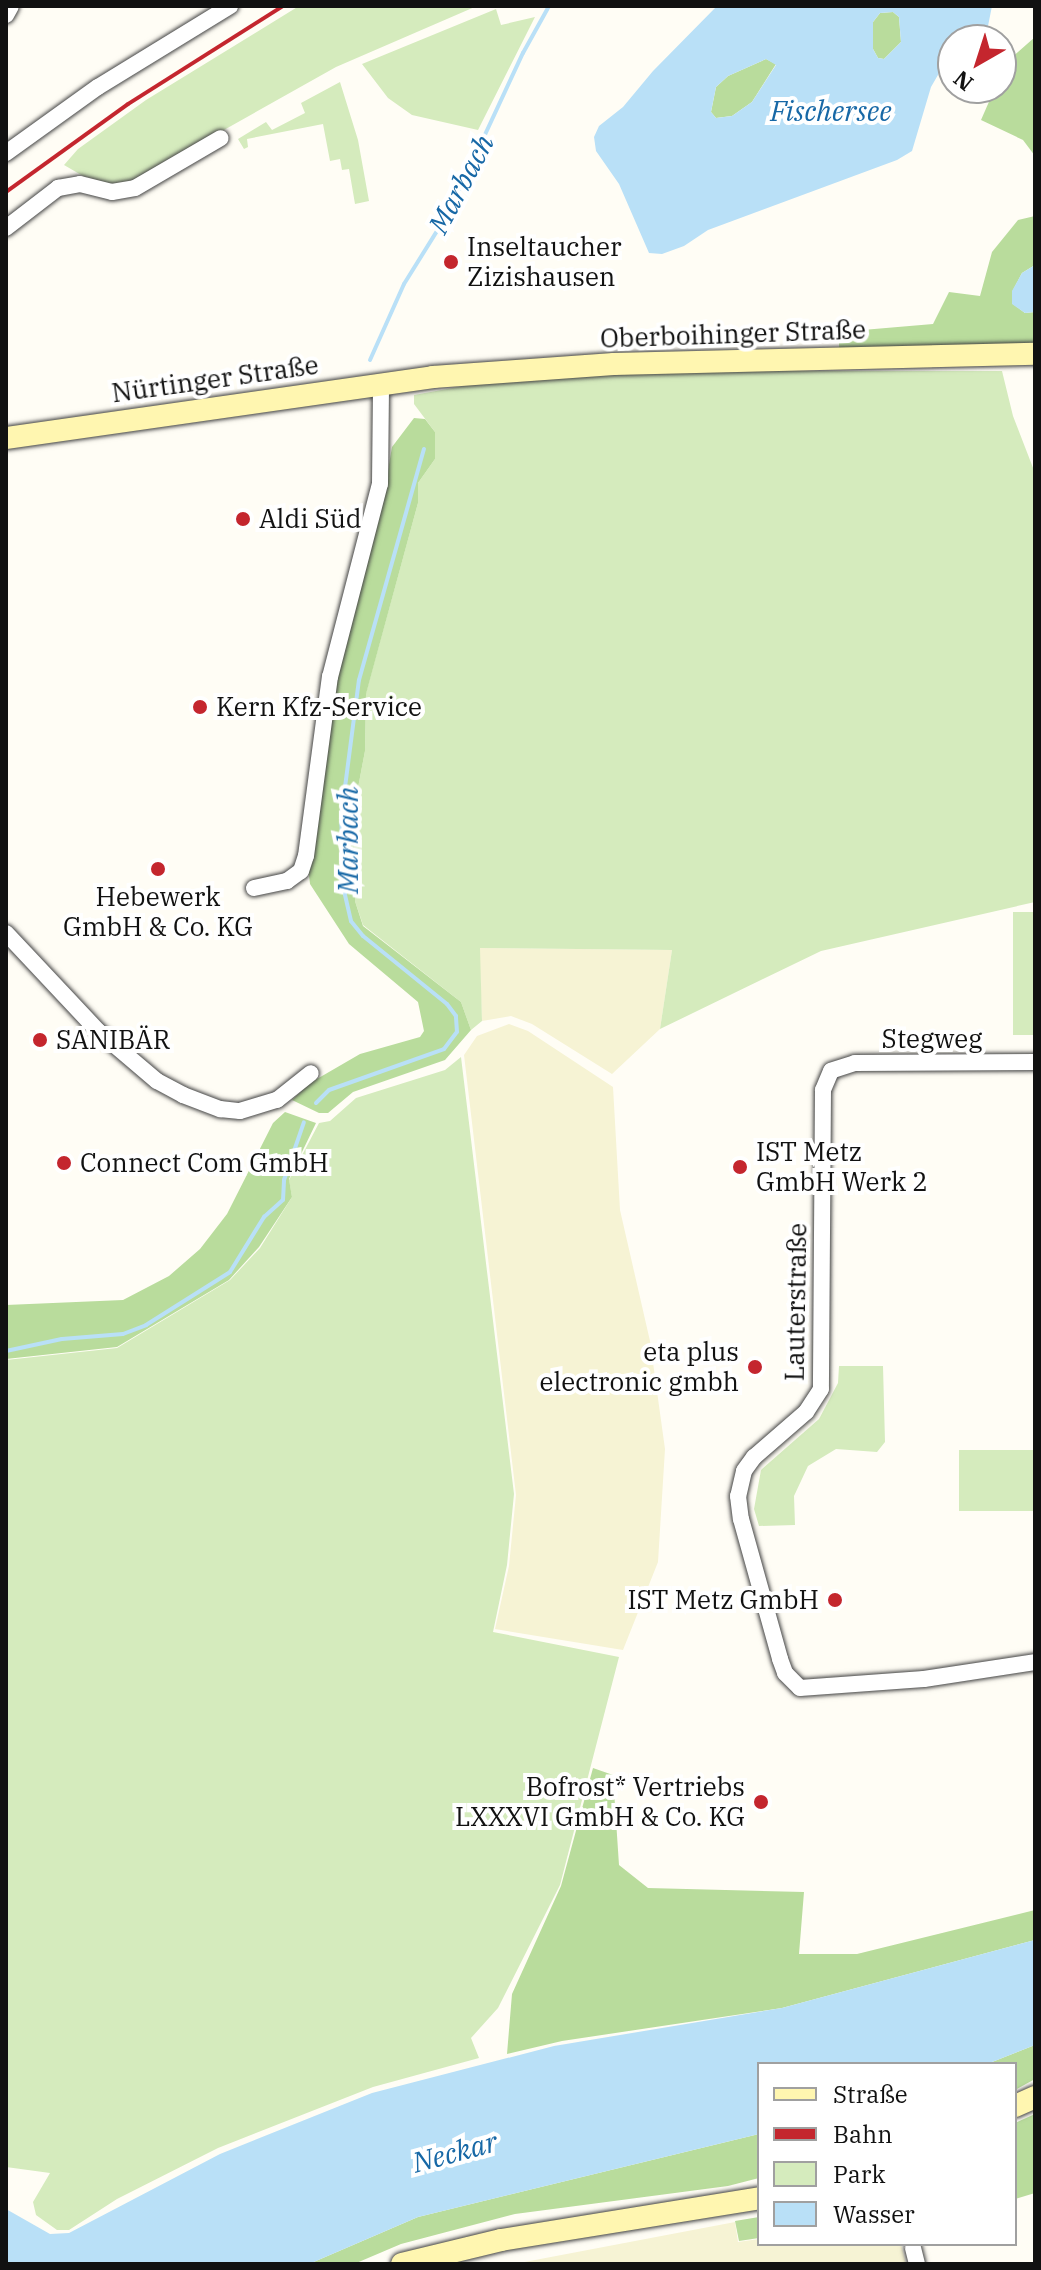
<!DOCTYPE html>
<meta charset="utf-8">
<style>
body{margin:0}
#map{position:relative;width:1041px;height:2270px;overflow:hidden;background:#fffdf5;font-family:"IBM Plex Serif",serif}
div>[style]{position:absolute}
.farmland>*{inset:0;background:#f6f3d4}
.green>*{inset:0;background:#d5ebbd;transform-origin:0 0}
.forest>*{inset:0;background:#b9dc9c}
.water>*{inset:0;background:#b9e0f7}
.stream>*{height:4px;margin:-2px;padding:0 2px;transform-origin:2px;border-radius:2px;background:#b9e0f7}
.roads{filter:drop-shadow(0 0 2px #444) drop-shadow(0 0 2px #444)}
.street>*{height:16px;margin:-8px;padding:0 8px;transform-origin:8px;border-radius:8px;background:#fff}
.secondary>*{height:22px;margin:-11px;padding:0 11px;transform-origin:11px;border-radius:11px;background:#fff6b0}
.rail>*{height:4px;margin:-2px;padding:0 2px;transform-origin:2px;border-radius:2px;background:#c4262e}
.dots>*{width:22px;height:22px;translate:-50% -50%;box-sizing:border-box;border:4px solid #fff;border-radius:50%}
span{translate:-50% -50%;white-space:nowrap;text-align:center;line-height:1.15;-webkit-text-stroke:8px #fff;paint-order:stroke}
.poi-label{font-size:26px;color:#111}
.left{translate:0 -50%;text-align:left}
.right{translate:-100% -50%;text-align:right}
.street-label{font-size:26px;color:#111}
.water-label{font-size:28px;color:#1768a6;font-style:italic}
.frame{position:absolute;inset:0;border:8px solid #111;pointer-events:none}
.legend{position:absolute;left:757px;top:2062px;width:260px;height:184px;box-sizing:border-box;background:#fff;border:2px solid #a0a0a0;margin:0;padding:10px 14px;list-style:none;font-size:24px;color:#111}
.legend li{display:flex;align-items:center;gap:16px;height:40px}
.legend b{width:40px;border:2px solid #a0a0a0}
.north{position:absolute;left:937px;top:24px;width:80px;height:80px;box-sizing:border-box;background:#fff;border:2px solid #a0a0a0;border-radius:50%;rotate:219deg;font-size:22px;font-weight:700;line-height:32px;text-align:center;color:#111}
.north::after{content:'';display:block;margin:auto;width:28px;height:36px;background:#c4262e;clip-path:polygon(50% 0,100% 100%,50% 72%,0 100%)}
</style>
<div id="map">
<div class="farmland">
<i style="clip-path:polygon(479px 948px,672px 950px,660px 1029px,612px 1074px,532px 1024px,511px 1016px,482px 1021px)"></i>
<i style="clip-path:polygon(509px 1024px,528px 1031px,613px 1087px,620px 1210px,650px 1341px,665px 1449px,658px 1562px,623px 1650px,495px 1629px,509px 1566px,516px 1495px,464px 1055px,477px 1036px)"></i>
<i style="clip-path:polygon(735px 2222px,738px 2242px,759px 2239px,759px 2244px,901px 2244px,906px 2264px,514px 2264px)"></i>
</div>
<div class="green">
<i style="clip-path:polygon(299px 6px,477px 6px,336px 67px,133px 181px,114px 185px,83px 176px,64px 165px,78px 149px,146px 100px)"></i>
<i style="clip-path:polygon(496px 9px,501px 25px,535px 17px,478px 130px,412px 115px,388px 98px,362px 64px)"></i>
<i style="clip-path:polygon(340px 82px,358px 140px,369px 201px,355px 204px,349px 169px,342px 170px,340px 159px,330px 161px,323px 124px,247px 139px,248px 147px,244px 149px,238px 139px,266px 122px,272px 130px,305px 113px,301px 103px)"></i>
<i style="clip-path:polygon(644px 371px,1002px 371px,1013px 416px,1035px 473px,1035px 902px,821px 951px,660px 1029px,672px 950px,480px 948px,482px 1021px,471px 1030px,461px 1002px,363px 925px,355px 901px,354px 809px,365px 751px,366px 693px,418px 503px,418px 483px,435px 459px,435px 432px,414px 404px,414px 395px,491px 381px)"></i>
<i style="left:1035px;top:912px;width:123px;height:22px;rotate:90deg"></i>
<i style="clip-path:polygon(461px 1057px,514px 1494px,507px 1565px,493px 1632px,619px 1657px,560px 1885px,498px 2008px,471px 2038px,479px 2058px,373px 2087px,218px 2148px,117px 2199px,69px 2230px,57px 2230px,36px 2215px,33px 2202px,50px 2173px,6px 2167px,6px 1360px,117px 1348px,230px 1280px,260px 1248px,292px 1197px,289px 1180px,319px 1123px,330px 1121px,356px 1098px,445px 1070px)"></i>
<i style="clip-path:polygon(839px 1366px,883px 1366px,885px 1442px,877px 1452px,836px 1449px,808px 1466px,794px 1496px,795px 1525px,759px 1526px,754px 1509px,761px 1470px,819px 1419px,838px 1383px)"></i>
<i style="left:1035px;top:1450px;width:61px;height:76px;rotate:90deg"></i>
</div>
<div class="forest">
<i style="clip-path:polygon(893px 12px,899px 17px,901px 42px,884px 59px,878px 58px,873px 49px,873px 22px,880px 13px)"></i>
<i style="clip-path:polygon(1035px 37px,1035px 156px,1023px 140px,981px 120px,995px 88px,1001px 88px,1001px 76px,1011px 58px)"></i>
<i style="clip-path:polygon(766px 59px,776px 64px,752px 102px,732px 116px,716px 118px,711px 112px,716px 87px,728px 76px)"></i>
<i style="clip-path:polygon(1035px 216px,1035px 265px,1022px 273px,1012px 292px,1013px 304px,1025px 313px,1035px 312px,1035px 346px,839px 348px,839px 332px,933px 324px,949px 292px,980px 296px,992px 252px,1018px 220px)"></i>
<i style="clip-path:polygon(414px 418px,425px 419px,435px 432px,435px 459px,418px 483px,418px 503px,366px 694px,365px 751px,354px 809px,355px 901px,363px 926px,461px 1002px,471px 1030px,445px 1060px,353px 1092px,328px 1113px,319px 1113px,292px 1100px,310px 1083px,360px 1054px,420px 1037px,424px 1031px,418px 1002px,349px 944px,310px 884px,308px 867px,334px 676px,383px 500px,392px 447px)"></i>
<i style="clip-path:polygon(285px 1112px,316px 1123px,289px 1179px,292px 1197px,259px 1247px,229px 1280px,117px 1347px,6px 1359px,6px 1305px,123px 1300px,169px 1276px,200px 1249px,227px 1214px,273px 1123px)"></i>
<i style="clip-path:polygon(593px 1768px,613px 1775px,619px 1865px,648px 1888px,804px 1892px,799px 1954px,857px 1954px,1035px 1910px,1035px 1940px,782px 2008px,562px 2041px,507px 2054px,512px 1994px,561px 1886px)"></i>
<i style="clip-path:polygon(1035px 2045px,1035px 2079px,1015px 2090px,1015px 2064px,987px 2064px)"></i>
<i style="clip-path:polygon(1035px 2114px,1035px 2193px,1015px 2199px,1015px 2123px)"></i>
<i style="clip-path:polygon(759px 2134px,759px 2178px,728px 2186px,515px 2214px,401px 2244px,354px 2264px,309px 2264px,418px 2217px)"></i>
<i style="clip-path:polygon(759px 2217px,759px 2238px,739px 2241px,735px 2221px)"></i>
</div>
<div class="water">
<i style="clip-path:polygon(evenodd,717px 6px,992px 6px,988px 26px,976px 40px,953px 40px,953px 60px,942px 68px,931px 87px,912px 151px,897px 160px,708px 230px,684px 246px,662px 254px,649px 253px,619px 184px,596px 151px,594px 137px,599px 126px,623px 107px,653px 71px,717px 6px,893px 12px,899px 17px,901px 42px,884px 59px,878px 58px,873px 49px,873px 22px,880px 13px,893px 12px,717px 6px,766px 59px,776px 65px,752px 102px,732px 116px,716px 118px,711px 112px,716px 87px,728px 76px,766px 59px)"></i>
<i style="clip-path:polygon(1035px 265px,1035px 312px,1025px 313px,1012px 304px,1012px 291px,1022px 273px)"></i>
<i style="clip-path:polygon(1035px 1940px,1035px 2045px,987px 2064px,759px 2064px,759px 2134px,418px 2217px,309px 2264px,6px 2264px,6px 2209px,50px 2234px,69px 2233px,220px 2154px,372px 2093px,554px 2046px,782px 2008px)"></i>
</div>
<div class="stream">
<i style="left:370px;top:360px;width:83px;rotate:-65.9deg"></i>
<i style="left:404px;top:284px;width:87px;rotate:-58.1deg"></i>
<i style="left:450px;top:210px;width:173px;rotate:-65.1deg"></i>
<i style="left:523px;top:53px;width:54px;rotate:-61deg"></i>
<i style="left:316px;top:1103px;width:18px;rotate:-45deg"></i>
<i style="left:329px;top:1090px;width:122px;rotate:-19.6deg"></i>
<i style="left:444px;top:1049px;width:21px;rotate:-53deg"></i>
<i style="left:457px;top:1032px;width:16px;rotate:-94deg"></i>
<i style="left:456px;top:1016px;width:15px;rotate:-127deg"></i>
<i style="left:447px;top:1004px;width:108px;rotate:-141deg"></i>
<i style="left:363px;top:936px;width:19px;rotate:-129deg"></i>
<i style="left:351px;top:921px;width:28px;rotate:-103deg"></i>
<i style="left:345px;top:894px;width:76px;rotate:-93deg"></i>
<i style="left:341px;top:818px;width:139px;rotate:-82.6deg"></i>
<i style="left:359px;top:680px;width:240px;rotate:-74.3deg"></i>
<i style="left:6px;top:1351px;width:57px;rotate:-12.1deg"></i>
<i style="left:62px;top:1339px;width:61px;rotate:-4.7deg"></i>
<i style="left:123px;top:1334px;width:25px;rotate:-21deg"></i>
<i style="left:146px;top:1325px;width:99px;rotate:-32.2deg"></i>
<i style="left:230px;top:1272px;width:65px;rotate:-58.3deg"></i>
<i style="left:264px;top:1217px;width:25px;rotate:-42deg"></i>
<i style="left:283px;top:1200px;width:20px;rotate:-87deg"></i>
<i style="left:284px;top:1180px;width:61px;rotate:-71deg"></i>
</div>
<div class="roads">
<div class="street">
<i style="left:6px;top:15px;width:10px;rotate:-61deg"></i>
<i style="left:6px;top:153px;width:113px;rotate:-35.7deg"></i>
<i style="left:98px;top:87px;width:155px;rotate:-31.5deg"></i>
<i style="left:6px;top:228px;width:66px;rotate:-37.6deg"></i>
<i style="left:58px;top:188px;width:22px;rotate:-10deg"></i>
<i style="left:80px;top:184px;width:33px;rotate:14deg"></i>
<i style="left:112px;top:192px;width:23px;rotate:-10deg"></i>
<i style="left:135px;top:188px;width:99px;rotate:-30.2deg"></i>
<i style="left:254px;top:888px;width:34px;rotate:-12deg"></i>
<i style="left:287px;top:881px;width:17px;rotate:-36deg"></i>
<i style="left:301px;top:871px;width:16px;rotate:-72deg"></i>
<i style="left:306px;top:856px;width:181px;rotate:-82.4deg"></i>
<i style="left:330px;top:677px;width:199px;rotate:-75.5deg"></i>
<i style="left:380px;top:484px;width:101px;rotate:-89.4deg"></i>
<i style="left:6px;top:933px;width:134px;rotate:46.8deg"></i>
<i style="left:98px;top:1031px;width:77px;rotate:40.3deg"></i>
<i style="left:157px;top:1081px;width:30px;rotate:28deg"></i>
<i style="left:183px;top:1095px;width:40px;rotate:21deg"></i>
<i style="left:220px;top:1109px;width:20px;rotate:6deg"></i>
<i style="left:240px;top:1111px;width:39px;rotate:-17deg"></i>
<i style="left:277px;top:1100px;width:43px;rotate:-38.5deg"></i>
<i style="left:1035px;top:1062px;width:180px;rotate:179.7deg"></i>
<i style="left:855px;top:1063px;width:25px;rotate:162deg"></i>
<i style="left:831px;top:1071px;width:21px;rotate:113deg"></i>
<i style="left:823px;top:1090px;width:299px;rotate:90.4deg"></i>
<i style="left:821px;top:1389px;width:27px;rotate:123deg"></i>
<i style="left:806px;top:1412px;width:69px;rotate:139.1deg"></i>
<i style="left:754px;top:1457px;width:17px;rotate:126deg"></i>
<i style="left:744px;top:1471px;width:26px;rotate:103deg"></i>
<i style="left:738px;top:1496px;width:23px;rotate:83deg"></i>
<i style="left:741px;top:1519px;width:145px;rotate:74.4deg"></i>
<i style="left:780px;top:1659px;width:15px;rotate:70deg"></i>
<i style="left:785px;top:1673px;width:21px;rotate:45deg"></i>
<i style="left:800px;top:1688px;width:124px;rotate:-4.2deg"></i>
<i style="left:924px;top:1679px;width:112px;rotate:-8.7deg"></i>
<i style="left:913px;top:2248px;width:16px;rotate:76deg"></i>
</div>
<div class="secondary">
<i style="left:6px;top:438px;width:431px;rotate:-8.1deg"></i>
<i style="left:433px;top:377px;width:181px;rotate:-4.1deg"></i>
<i style="left:614px;top:364px;width:421px;rotate:-1.4deg"></i>
<i style="left:1015px;top:2106px;width:22px;rotate:-24deg"></i>
<i style="left:402px;top:2264px;width:102px;rotate:-13.6deg"></i>
<i style="left:501px;top:2240px;width:261px;rotate:-9.2deg"></i>
</div>
</div>
<div class="rail">
<i style="left:6px;top:192px;width:150px;rotate:-35.8deg"></i>
<i style="left:128px;top:104px;width:183px;rotate:-32.3deg"></i>
</div>
<div class="dots">
<i style="left:451px;top:262px;background:#c4262e"></i>
<i style="left:243px;top:519px;background:#c4262e"></i>
<i style="left:200px;top:707px;background:#c4262e"></i>
<i style="left:158px;top:869px;background:#c4262e"></i>
<i style="left:40px;top:1040px;background:#c4262e"></i>
<i style="left:64px;top:1163px;background:#c4262e"></i>
<i style="left:740px;top:1167px;background:#c4262e"></i>
<i style="left:755px;top:1367px;background:#c4262e"></i>
<i style="left:835px;top:1600px;background:#c4262e"></i>
<i style="left:761px;top:1802px;background:#c4262e"></i>
</div>
<div class="poi-label">
<span class="left" style="left:467px;top:262px">Inseltaucher<br>Zizishausen</span>
<span class="left" style="left:259px;top:519px">Aldi Süd</span>
<span class="left" style="left:216px;top:707px">Kern Kfz-Service</span>
<span style="left:158px;top:912px">Hebewerk<br>GmbH &amp; Co. KG</span>
<span class="left" style="left:56px;top:1040px">SANIBÄR</span>
<span class="left" style="left:756px;top:1167px">IST Metz<br>GmbH Werk 2</span>
<span class="left" style="left:80px;top:1163px">Connect Com GmbH</span>
<span class="right" style="left:739px;top:1367px">eta plus<br>electronic gmbh</span>
<span class="right" style="left:819px;top:1600px">IST Metz GmbH</span>
<span class="right" style="left:745px;top:1802px">Bofrost* Vertriebs<br>LXXXVI GmbH &amp; Co. KG</span>
</div>
<div class="street-label">
<span style="left:733px;top:334px;rotate:-2deg">Oberboihinger Straße</span>
<span style="left:215px;top:379px;rotate:-8deg">Nürtinger Straße</span>
<span style="left:932px;top:1039px">Stegweg</span>
<span style="left:796px;top:1302px;rotate:-89deg">Lauterstraße</span>
</div>
<div class="water-label">
<span style="left:831px;top:111px">Fischersee</span>
<span style="left:461px;top:184px;rotate:-62deg">Marbach</span>
<span style="left:348px;top:840px;rotate:-90deg">Marbach</span>
<span style="left:455px;top:2152px;rotate:-15deg">Neckar</span>
</div>
<div class="frame"></div>
<ul class="legend">
<li><b style="height:10px;background:#fff6b0"></b>Straße</li>
<li><b style="height:10px;background:#c4262e"></b>Bahn</li>
<li><b style="height:22px;background:#d5ebbd"></b>Park</li>
<li><b style="height:22px;background:#b9e0f7"></b>Wasser</li>
</ul>
<div class="north">N</div>
</div>
